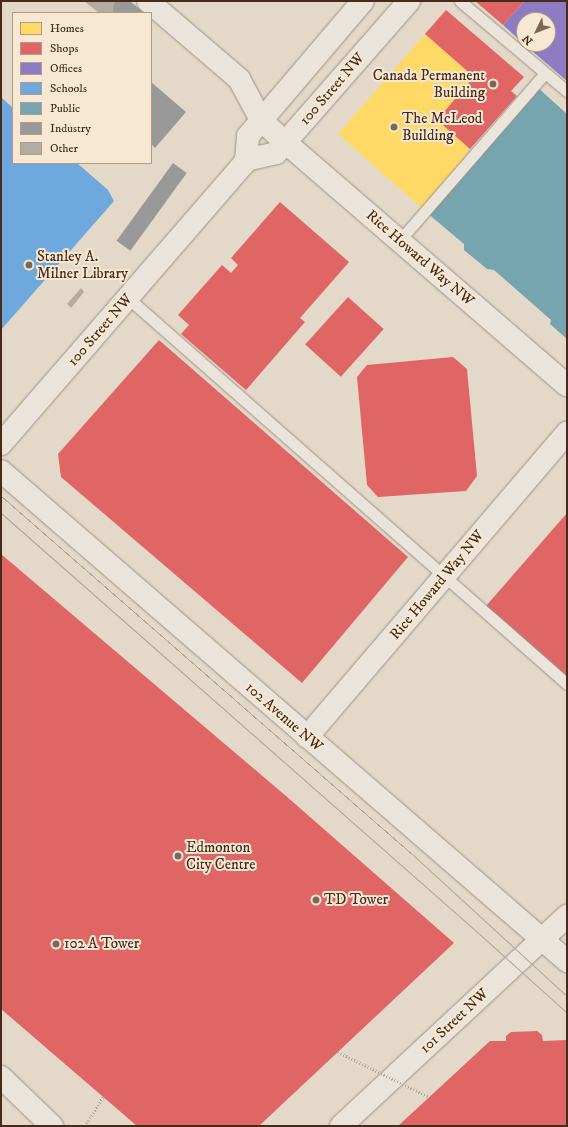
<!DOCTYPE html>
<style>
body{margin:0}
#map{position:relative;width:568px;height:1127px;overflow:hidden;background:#e4d9c8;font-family:"IM FELL DW Pica",serif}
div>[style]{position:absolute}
.homes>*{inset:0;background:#ffd966}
.shops>*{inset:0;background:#e06666;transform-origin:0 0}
.offices>*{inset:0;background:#8e7cc3}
.schools>*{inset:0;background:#6fa8dc}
.public>*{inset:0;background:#76a5af}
.industry>*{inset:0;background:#999;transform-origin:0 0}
.building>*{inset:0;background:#b5ac9f}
.path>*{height:2.5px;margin-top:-1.25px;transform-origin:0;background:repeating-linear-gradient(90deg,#ada59e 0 1px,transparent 0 3px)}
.roads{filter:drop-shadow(0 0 1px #9c9387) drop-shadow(0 0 1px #9c9387)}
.service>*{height:11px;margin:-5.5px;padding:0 5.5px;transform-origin:5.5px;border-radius:5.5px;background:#eae4db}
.minor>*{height:22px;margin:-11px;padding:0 11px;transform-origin:11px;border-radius:11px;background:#eae4db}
.tertiary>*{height:22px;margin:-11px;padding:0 11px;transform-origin:11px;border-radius:11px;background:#eae4db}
.secondary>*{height:22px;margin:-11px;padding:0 11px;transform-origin:11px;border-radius:11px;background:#eae4db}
.tram>*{height:1px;margin:-0.5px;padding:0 0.5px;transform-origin:0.5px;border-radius:0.5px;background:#ada59e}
.path-bridge>*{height:2.5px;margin-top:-1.25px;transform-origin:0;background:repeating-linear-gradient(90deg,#ada59e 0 1px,transparent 0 3px)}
.dots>*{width:11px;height:11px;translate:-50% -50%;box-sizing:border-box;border:2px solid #f6e8d3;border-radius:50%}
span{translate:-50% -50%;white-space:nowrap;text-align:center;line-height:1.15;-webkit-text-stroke:4px #f6e8d3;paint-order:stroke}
.poi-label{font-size:15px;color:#462b1b}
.right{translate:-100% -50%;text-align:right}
.left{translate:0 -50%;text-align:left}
.street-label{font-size:15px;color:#462b1b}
.frame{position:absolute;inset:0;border:2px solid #462b1b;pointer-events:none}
.legend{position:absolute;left:12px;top:12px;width:140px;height:152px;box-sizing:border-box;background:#f6e8d3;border:1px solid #b09c89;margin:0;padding:5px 7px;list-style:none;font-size:12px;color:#462b1b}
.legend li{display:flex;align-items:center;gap:8px;height:20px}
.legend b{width:20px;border:1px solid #b09c89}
.north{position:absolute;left:516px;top:12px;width:40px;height:40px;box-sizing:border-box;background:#f6e8d3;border:1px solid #b09c89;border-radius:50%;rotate:227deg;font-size:11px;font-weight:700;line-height:16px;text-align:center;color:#462b1b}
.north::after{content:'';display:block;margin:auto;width:14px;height:18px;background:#7d6858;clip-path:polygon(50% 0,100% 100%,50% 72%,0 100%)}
</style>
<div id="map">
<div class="homes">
<i style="clip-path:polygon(425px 34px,474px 77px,437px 120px,470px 149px,463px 157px,467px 160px,424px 210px,338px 134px)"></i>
</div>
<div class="shops">
<i style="clip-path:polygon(475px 1px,525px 1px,503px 25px)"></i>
<i style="clip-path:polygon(446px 10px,524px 77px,511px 91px,517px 96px,470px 149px,437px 120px,474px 77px,425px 34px)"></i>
<i style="clip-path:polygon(280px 202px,349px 262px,300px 318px,305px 322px,246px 390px,181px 334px,189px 325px,178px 315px,222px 265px,231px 273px,238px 265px,231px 258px)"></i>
<i style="left:348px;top:297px;width:48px;height:64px;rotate:42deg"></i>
<i style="clip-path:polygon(159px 340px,408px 557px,302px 683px,61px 477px,58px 454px)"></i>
<i style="clip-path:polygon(453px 357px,467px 369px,477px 476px,466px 491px,378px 497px,367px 485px,357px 377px,367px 365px)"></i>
<i style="clip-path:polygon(567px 513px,567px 678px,486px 606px)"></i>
<i style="clip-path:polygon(1px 554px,286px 796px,454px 943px,259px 1126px,137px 1126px,1px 1009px)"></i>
<i style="clip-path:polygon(537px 1031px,542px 1035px,543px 1041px,567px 1040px,567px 1126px,398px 1126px,490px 1041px,506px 1041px,506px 1036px,511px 1032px)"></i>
</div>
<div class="offices">
<i style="clip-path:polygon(525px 1px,567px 1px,567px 81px,524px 44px,548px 44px,548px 20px,524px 20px,524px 44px,503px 25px)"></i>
</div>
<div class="schools">
<i style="clip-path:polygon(1px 97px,13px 108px,13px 163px,77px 163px,108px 190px,114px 201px,1px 330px)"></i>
</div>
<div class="public">
<i style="clip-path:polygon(536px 86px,567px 114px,567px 339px,550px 324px,551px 320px,494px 270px,487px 269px,464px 250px,464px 244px,426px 212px)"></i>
</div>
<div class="industry">
<i style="clip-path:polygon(114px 1px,130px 1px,144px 13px,112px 13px)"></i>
<i style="clip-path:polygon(151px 82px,186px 112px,155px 148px,151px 144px)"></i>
<i style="left:173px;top:163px;width:17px;height:96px;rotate:36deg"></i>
</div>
<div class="building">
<i style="clip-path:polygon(84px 1px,114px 1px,112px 13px,99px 13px)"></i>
<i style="clip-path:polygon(81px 288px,84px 292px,71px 308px,67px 304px)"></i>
</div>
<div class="path">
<i style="left:85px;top:1126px;width:36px;rotate:-58deg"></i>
</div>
<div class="roads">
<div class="service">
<i style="left:460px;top:1px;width:140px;rotate:40.1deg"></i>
<i style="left:400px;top:240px;width:221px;rotate:-49deg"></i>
<i style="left:128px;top:298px;width:585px;rotate:41.32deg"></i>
</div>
<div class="minor">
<i style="left:148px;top:1px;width:120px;rotate:40.6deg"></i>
<i style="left:239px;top:79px;width:47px;rotate:61.8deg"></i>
<i style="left:261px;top:120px;width:33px;rotate:43deg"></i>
<i style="left:285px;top:142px;width:372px;rotate:40.8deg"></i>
<i style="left:1px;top:471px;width:749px;rotate:40.88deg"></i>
<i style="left:307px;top:737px;width:400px;rotate:-49.5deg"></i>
</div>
<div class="tertiary">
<i style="left:1px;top:1077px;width:71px;rotate:43.9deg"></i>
</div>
<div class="secondary">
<i style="left:246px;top:160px;width:31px;rotate:-13deg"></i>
<i style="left:276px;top:153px;width:202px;rotate:-48.8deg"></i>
<i style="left:1px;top:444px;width:371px;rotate:-49.1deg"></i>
<i style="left:244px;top:163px;width:4px;rotate:-56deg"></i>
<i style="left:246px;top:160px;width:24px;rotate:-85deg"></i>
<i style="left:248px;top:136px;width:177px;rotate:-49.6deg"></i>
<i style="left:341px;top:1126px;width:309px;rotate:-42.9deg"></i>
</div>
</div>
<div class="tram">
<i style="left:1px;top:496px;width:546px;rotate:41.07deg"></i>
<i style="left:413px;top:855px;width:209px;rotate:42.5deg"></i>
<i style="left:1px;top:513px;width:633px;rotate:41.35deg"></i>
<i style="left:476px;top:931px;width:122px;rotate:42deg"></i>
</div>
<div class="path-bridge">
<i style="left:338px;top:1052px;width:102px;rotate:26.3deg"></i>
</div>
<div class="dots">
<i style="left:493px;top:84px;background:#7d6858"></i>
<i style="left:394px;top:127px;background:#7d6858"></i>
<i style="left:29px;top:265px;background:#7d6858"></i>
<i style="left:178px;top:856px;background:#7d6858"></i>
<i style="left:316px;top:900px;background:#7d6858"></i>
<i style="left:56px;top:944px;background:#7d6858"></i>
</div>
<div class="poi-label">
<span class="right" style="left:485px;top:84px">Canada Permanent<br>Building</span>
<span class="left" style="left:402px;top:127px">The McLeod<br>Building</span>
<span class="left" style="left:37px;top:265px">Stanley A.<br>Milner Library</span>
<span class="left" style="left:186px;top:856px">Edmonton<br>City Centre</span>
<span class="left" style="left:324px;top:900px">TD Tower</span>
<span class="left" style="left:64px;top:944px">102 A Tower</span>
</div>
<div class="street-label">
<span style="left:332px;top:89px;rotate:-49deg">100 Street NW</span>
<span style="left:420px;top:258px;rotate:41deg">Rice Howard Way NW</span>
<span style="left:100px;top:330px;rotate:-49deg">100 Street NW</span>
<span style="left:437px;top:585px;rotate:-50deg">Rice Howard Way NW</span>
<span style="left:284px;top:717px;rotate:41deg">102 Avenue NW</span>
<span style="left:454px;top:1021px;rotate:-43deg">101 Street NW</span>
</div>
<div class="frame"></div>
<ul class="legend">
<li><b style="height:11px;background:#ffd966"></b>Homes</li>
<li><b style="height:11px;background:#e06666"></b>Shops</li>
<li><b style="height:11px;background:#8e7cc3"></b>Offices</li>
<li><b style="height:11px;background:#6fa8dc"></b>Schools</li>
<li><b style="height:11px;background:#76a5af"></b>Public</li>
<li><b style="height:11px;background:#999"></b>Industry</li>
<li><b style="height:11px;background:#b5ac9f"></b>Other</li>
</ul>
<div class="north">N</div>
</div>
